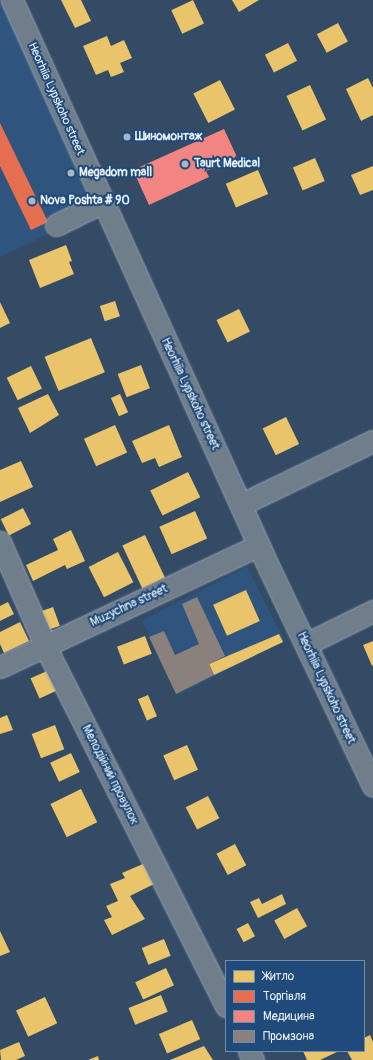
<!DOCTYPE html>
<meta charset="utf-8">
<style>
body{margin:0}
#map{position:relative;width:373px;height:1060px;overflow:hidden;background:#344b65;font-family:Pangolin,sans-serif}
div>[style]{position:absolute}
.built>*{inset:0;background:#2f557f;transform-origin:0 0}
.homes>*{inset:0;background:#e9c46a;transform-origin:0 0}
.shops>*{inset:0;background:#e76f51}
.health>*{inset:0;background:#f28482}
.industry>*{inset:0;background:#8a817c}
.roads{filter:drop-shadow(0 0 1px #9aa6b3) drop-shadow(0 0 1px #9aa6b3)}
.minor>*{height:21px;margin:-10.5px;padding:0 10.5px;transform-origin:10.5px;border-radius:10.5px;background:#707e8c}
.dots>*{width:11px;height:11px;translate:-50% -50%;box-sizing:border-box;border:2px solid #1f4a7a;border-radius:50%}
span{translate:-50% -50%;white-space:nowrap;text-align:center;line-height:1.15;-webkit-text-stroke:4px #1f4a7a;paint-order:stroke}
.street-label{font-size:12px;color:#e8f1f8}
.poi-label{font-size:12px;color:#e8f1f8;font-weight:700}
.left{translate:0 -50%;text-align:left}
.legend{position:absolute;left:225px;top:960px;width:140px;height:92px;box-sizing:border-box;background:#1f4a7a;border:1px solid #6f8dac;margin:0;padding:5px 7px;list-style:none;font-size:12px;color:#e8f1f8}
.legend li{display:flex;align-items:center;gap:8px;height:20px}
.legend b{width:20px;border:1px solid #6f8dac}
</style>
<div id="map">
<div class="built">
<i style="clip-path:polygon(0 0,9px 0,101px 209px,0 257px)"></i>
<i style="left:247px;top:567px;width:83px;height:118px;rotate:63deg"></i>
</div>
<div class="homes">
<i style="clip-path:polygon(61px 0,81px 0,91px 21px,75px 28px)"></i>
<i style="left:193px;top:0;width:26px;height:24px;rotate:65deg"></i>
<i style="clip-path:polygon(232px 0,259px 0,239px 12px)"></i>
<i style="left:338px;top:23px;width:21px;height:24px;rotate:62deg"></i>
<i style="clip-path:polygon(107px 36px,111px 46px,124px 40px,132px 58px,120px 63px,124px 72px,111px 77px,108px 70px,96px 75px,83px 46px)"></i>
<i style="left:288px;top:43px;width:20px;height:26px;rotate:63deg"></i>
<i style="clip-path:polygon(368px 78px,373px 88px,373px 115px,361px 121px,346px 89px)"></i>
<i style="left:220px;top:80px;width:33px;height:30px;rotate:63deg"></i>
<i style="left:310px;top:85px;width:38px;height:26px;rotate:65deg"></i>
<i style="left:315px;top:158px;width:25px;height:24px;rotate:67deg"></i>
<i style="clip-path:polygon(373px 166px,373px 190px,360px 195px,351px 175px)"></i>
<i style="left:258px;top:170px;width:26px;height:35px;rotate:67deg"></i>
<i style="clip-path:polygon(66px 245px,72px 261px,69px 262px,74px 274px,40px 288px,29px 260px)"></i>
<i style="left:115px;top:301px;width:16px;height:16px;rotate:72deg"></i>
<i style="clip-path:polygon(0 302px,10px 323px,0 328px)"></i>
<i style="left:239px;top:309px;width:25px;height:25px;rotate:64deg"></i>
<i style="left:91px;top:338px;width:37px;height:50px;rotate:68deg"></i>
<i style="left:141px;top:365px;width:25px;height:25px;rotate:69deg"></i>
<i style="left:31px;top:366px;width:25px;height:27px;rotate:64deg"></i>
<i style="clip-path:polygon(48px 394px,59px 415px,30px 433px,18px 408px)"></i>
<i style="left:120px;top:394px;width:20px;height:10px;rotate:66deg"></i>
<i style="left:286px;top:417px;width:30px;height:26px;rotate:64deg"></i>
<i style="left:115px;top:425px;width:30px;height:34px;rotate:66deg"></i>
<i style="clip-path:polygon(169px 425px,182px 457px,159px 467px,155px 458px,142px 463px,132px 441px)"></i>
<i style="clip-path:polygon(21px 461px,33px 487px,0 502px,0 470px)"></i>
<i style="left:188px;top:472px;width:28px;height:42px;rotate:64deg"></i>
<i style="left:23px;top:508px;width:18px;height:25px;rotate:63deg"></i>
<i style="left:195px;top:511px;width:30px;height:39px;rotate:66deg"></i>
<i style="clip-path:polygon(71px 530px,85px 561px,67px 569px,65px 565px,33px 581px,26px 565px,58px 550px,53px 539px)"></i>
<i style="left:145px;top:535px;width:47px;height:25px;rotate:65deg"></i>
<i style="left:118px;top:552px;width:34px;height:33px;rotate:63deg"></i>
<i style="left:246px;top:590px;width:34px;height:36px;rotate:66deg"></i>
<i style="clip-path:polygon(8px 602px,14px 614px,0 621px,0 606px)"></i>
<i style="left:53px;top:607px;width:20px;height:14px;rotate:70deg"></i>
<i style="clip-path:polygon(20px 622px,29px 641px,4px 653px,0 644px,0 632px)"></i>
<i style="clip-path:polygon(279px 634px,283px 642px,214px 675px,209px 664px)"></i>
<i style="left:145px;top:636px;width:19px;height:30px;rotate:69deg"></i>
<i style="clip-path:polygon(373px 641px,373px 665px,372px 666px,363px 645px)"></i>
<i style="left:47px;top:671px;width:22px;height:18px;rotate:66deg"></i>
<i style="left:148px;top:695px;width:23px;height:11px;rotate:67deg"></i>
<i style="clip-path:polygon(7px 715px,13px 730px,0 734px,0 718px)"></i>
<i style="left:55px;top:725px;width:26px;height:25px;rotate:69deg"></i>
<i style="left:187px;top:745px;width:27px;height:26px;rotate:66deg"></i>
<i style="left:71px;top:753px;width:21px;height:23px;rotate:65deg"></i>
<i style="left:81px;top:789px;width:37px;height:34px;rotate:64deg"></i>
<i style="left:208px;top:796px;width:25px;height:25px;rotate:63deg"></i>
<i style="left:235px;top:844px;width:24px;height:21px;rotate:62deg"></i>
<i style="clip-path:polygon(143px 864px,154px 884px,130px 896px,145px 919px,112px 935px,104px 920px,112px 917px,106px 906px,118px 901px,110px 884px,125px 878px,122px 873px)"></i>
<i style="clip-path:polygon(282px 894px,286px 904px,258px 918px,250px 902px,259px 898px,262px 904px)"></i>
<i style="left:297px;top:908px;width:21px;height:26px;rotate:61deg"></i>
<i style="left:248px;top:923px;width:15px;height:13px;rotate:62deg"></i>
<i style="clip-path:polygon(0 931px,10px 952px,0 956px)"></i>
<i style="left:164px;top:939px;width:18px;height:24px;rotate:68deg"></i>
<i style="left:166px;top:968px;width:19px;height:34px;rotate:65deg"></i>
<i style="left:161px;top:995px;width:18px;height:35px;rotate:68deg"></i>
<i style="left:45px;top:997px;width:29px;height:32px;rotate:65deg"></i>
<i style="left:192px;top:1020px;width:21px;height:36px;rotate:67deg"></i>
<i style="clip-path:polygon(370px 1035px,373px 1042px,373px 1060px,352px 1060px,347px 1051px,364px 1051px,364px 1038px)"></i>
<i style="clip-path:polygon(19px 1042px,25px 1056px,16px 1060px,1px 1060px,0 1050px)"></i>
<i style="clip-path:polygon(204px 1046px,213px 1060px,170px 1060px)"></i>
<i style="clip-path:polygon(303px 1051px,339px 1051px,320px 1060px,307px 1060px)"></i>
<i style="clip-path:polygon(98px 1056px,99px 1060px,88px 1060px)"></i>
</div>
<div class="shops">
<i style="clip-path:polygon(0 123px,48px 222px,31px 230px,0 166px)"></i>
</div>
<div class="health">
<i style="clip-path:polygon(224px 129px,237px 157px,206px 171px,209px 177px,149px 205px,133px 170px)"></i>
</div>
<div class="industry">
<i style="clip-path:polygon(197px 597px,225px 656px,209px 664px,214px 675px,176px 694px,149px 637px,164px 631px,175px 655px,199px 644px,182px 604px)"></i>
</div>
<div class="roads">
<div class="minor">
<i style="left:12px;top:0;width:626px;rotate:65.65deg"></i>
<i style="left:270px;top:570px;width:239px;rotate:64.5deg"></i>
<i style="left:56px;top:225px;width:52px;rotate:-26.1deg"></i>
<i style="left:242px;top:504px;width:145px;rotate:-25.7deg"></i>
<i style="left:0;top:542px;width:122px;rotate:66.4deg"></i>
<i style="left:49px;top:654px;width:394px;rotate:63.3deg"></i>
<i style="left:306px;top:644px;width:75px;rotate:-26.2deg"></i>
<i style="left:0;top:667px;width:286px;rotate:-25.2deg"></i>
<i style="left:249px;top:1051px;width:10px;rotate:66deg"></i>
</div>
</div>
<div class="dots">
<i style="left:127px;top:137px;background:#a9b7c5"></i>
<i style="left:185px;top:164px;background:#a9b7c5"></i>
<i style="left:71px;top:173px;background:#a9b7c5"></i>
<i style="left:32px;top:201px;background:#a9b7c5"></i>
</div>
<div class="street-label">
<span style="left:56px;top:99px;rotate:66deg">Heorhiia Lypskoho street</span>
<span style="left:190px;top:394px;rotate:65deg">Heorhiia Lypskoho street</span>
<span style="left:129px;top:606px;rotate:-25deg">Muzychna street</span>
<span style="left:326px;top:688px;rotate:65deg">Heorhiia Lypskoho street</span>
<span style="left:110px;top:775px;rotate:63deg">Мелодійний провулок</span>
</div>
<div class="poi-label">
<span class="left" style="left:135px;top:137px">Шиномонтаж</span>
<span class="left" style="left:194px;top:164px">Taurt Medical</span>
<span class="left" style="left:79px;top:173px">Megadom mall</span>
<span class="left" style="left:40px;top:201px">Nova Poshta # 90</span>
</div>
<ul class="legend">
<li><b style="height:11px;background:#e9c46a"></b>Житло</li>
<li><b style="height:11px;background:#e76f51"></b>Торгівля</li>
<li><b style="height:11px;background:#f28482"></b>Медицина</li>
<li><b style="height:11px;background:#8a817c"></b>Промзона</li>
</ul>
</div>
